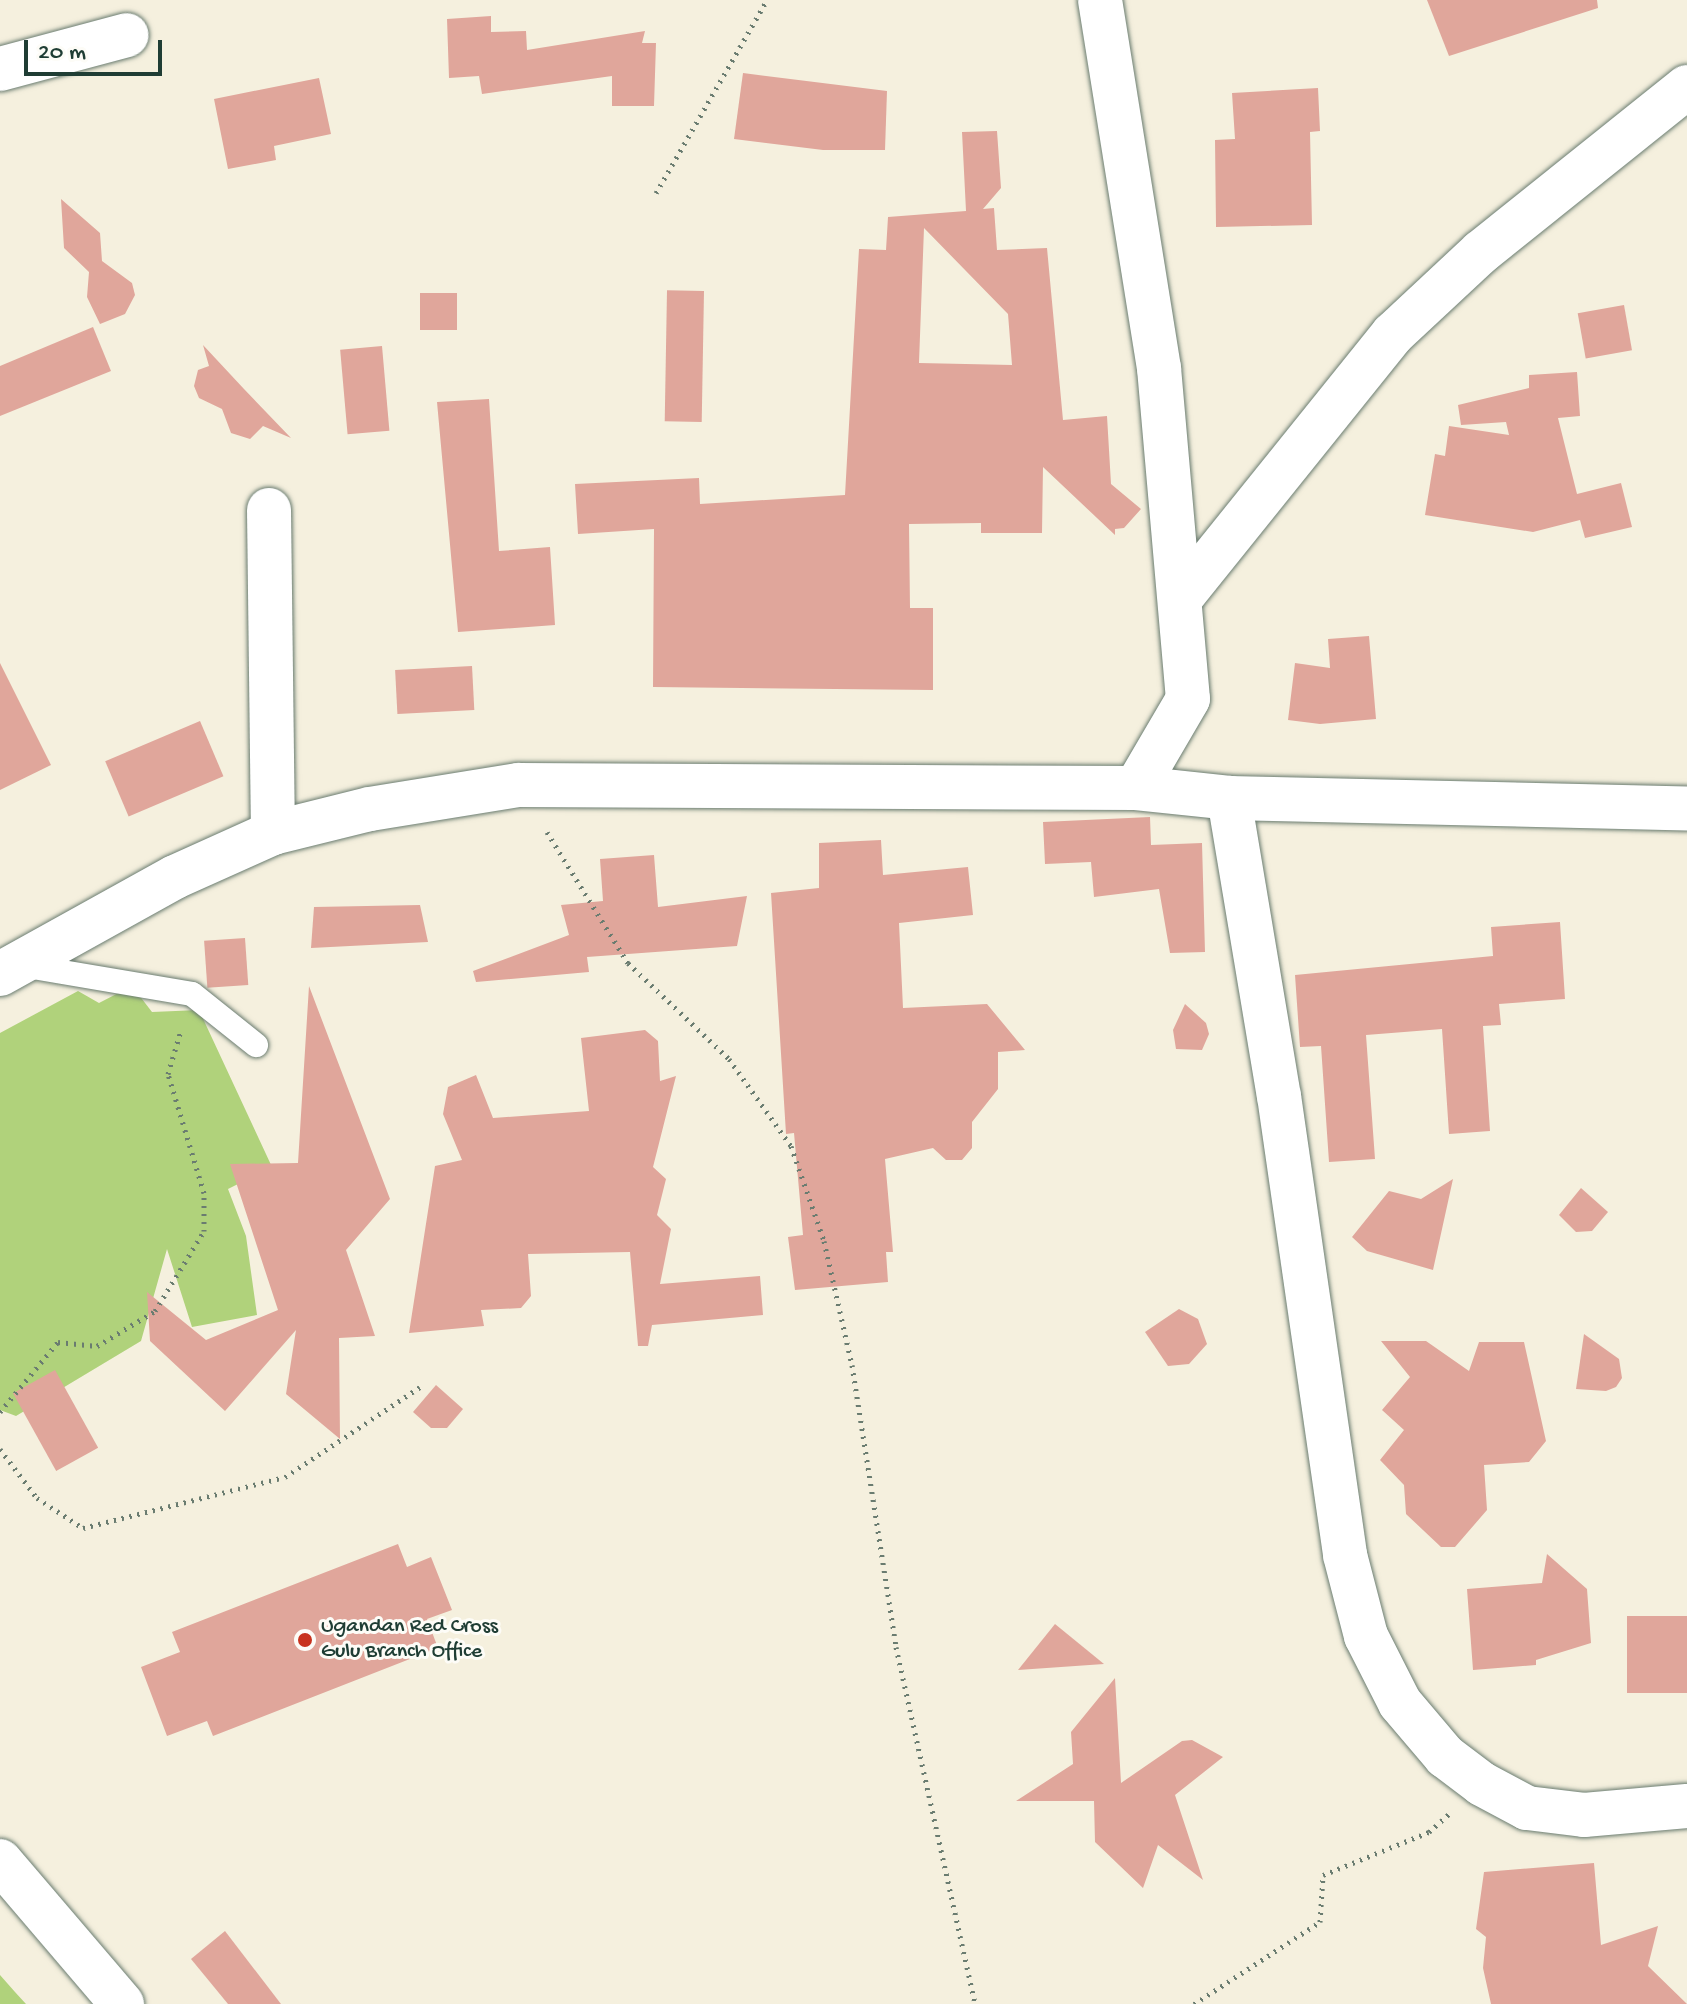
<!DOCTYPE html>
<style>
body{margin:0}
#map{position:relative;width:1687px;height:2004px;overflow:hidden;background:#f5f0de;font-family:"Gochi Hand",sans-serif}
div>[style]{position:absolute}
.green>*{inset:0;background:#b0d27b}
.building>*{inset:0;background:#e0a69b;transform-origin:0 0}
.path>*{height:5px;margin-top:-2.5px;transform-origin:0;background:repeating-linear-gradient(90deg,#6a7c70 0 2px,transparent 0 8px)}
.roads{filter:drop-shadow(0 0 2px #6a7c70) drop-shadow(0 0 2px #6a7c70)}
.service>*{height:24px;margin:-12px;padding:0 12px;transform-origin:12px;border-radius:12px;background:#fff}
.minor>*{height:44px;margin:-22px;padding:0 22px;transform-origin:22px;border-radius:22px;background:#fff}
.tertiary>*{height:44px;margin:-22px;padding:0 22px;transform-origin:22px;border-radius:22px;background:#fff}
.dots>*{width:22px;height:22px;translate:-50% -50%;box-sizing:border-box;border:4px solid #fdfcf7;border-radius:50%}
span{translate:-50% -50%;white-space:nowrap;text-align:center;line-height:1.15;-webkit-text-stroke:6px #fdfcf7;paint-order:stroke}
.poi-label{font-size:22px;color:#1f3d34}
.left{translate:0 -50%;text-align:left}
.scale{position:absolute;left:24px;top:40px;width:138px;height:36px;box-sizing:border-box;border:4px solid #1f3d34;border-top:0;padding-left:10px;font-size:24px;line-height:28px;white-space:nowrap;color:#1f3d34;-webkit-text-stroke:6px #fdfcf7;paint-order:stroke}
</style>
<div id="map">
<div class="green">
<i style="clip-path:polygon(132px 986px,152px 1012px,199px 1010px,272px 1167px,228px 1189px,246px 1236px,257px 1315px,192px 1327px,167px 1249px,141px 1341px,16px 1416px,0 1410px,0 1033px,78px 991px,99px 1003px)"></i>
<i style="clip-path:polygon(0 1975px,15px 1992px,26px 2004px,0 2004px)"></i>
</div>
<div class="building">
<i style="clip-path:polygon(1427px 0,1597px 0,1598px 8px,1449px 56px)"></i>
<i style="clip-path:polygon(491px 16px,491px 32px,526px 31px,527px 50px,645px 31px,642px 43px,656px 43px,654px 106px,612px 106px,612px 76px,482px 94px,479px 76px,449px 78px,447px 19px)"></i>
<i style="clip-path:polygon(743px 73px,887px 91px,885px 150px,823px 150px,734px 139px)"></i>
<i style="clip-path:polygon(319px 78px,331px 134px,274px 146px,276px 160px,228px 169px,214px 99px)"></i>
<i style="clip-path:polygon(1318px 88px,1320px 131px,1310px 132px,1312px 225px,1216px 227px,1215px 140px,1235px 139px,1232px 93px)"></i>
<i style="clip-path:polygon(evenodd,997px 131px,1001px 188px,983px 209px,994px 208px,997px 250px,1047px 248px,1063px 420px,1107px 416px,1111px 484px,1141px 509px,1124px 528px,1115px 529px,1115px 535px,1043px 467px,1042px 533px,981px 533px,981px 523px,909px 524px,910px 608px,933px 608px,933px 690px,653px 687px,654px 529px,578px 534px,575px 484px,699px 478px,700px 504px,845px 495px,859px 249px,886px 250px,888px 217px,966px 211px,962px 132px,997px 131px,924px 228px,1008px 314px,1012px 365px,919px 363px,924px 228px)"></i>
<i style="clip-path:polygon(61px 199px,100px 233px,102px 261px,132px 283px,135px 295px,125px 314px,100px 324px,87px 297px,89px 272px,64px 248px)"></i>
<i style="left:704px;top:291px;width:131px;height:37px;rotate:91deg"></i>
<i style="left:420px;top:293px;width:37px;height:37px"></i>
<i style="left:1624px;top:305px;width:46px;height:47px;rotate:80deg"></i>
<i style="clip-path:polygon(93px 327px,111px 371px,0 416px,0 366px)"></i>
<i style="clip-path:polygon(203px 345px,244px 389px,291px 438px,263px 426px,250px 439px,231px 433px,222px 409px,199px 398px,194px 386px,198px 370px,209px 366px)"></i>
<i style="left:382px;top:346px;width:85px;height:42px;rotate:85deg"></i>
<i style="clip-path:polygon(1577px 372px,1580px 416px,1558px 418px,1577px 494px,1621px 483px,1632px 527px,1585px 538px,1580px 520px,1533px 532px,1425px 515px,1435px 454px,1445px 456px,1449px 426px,1509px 435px,1506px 422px,1461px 425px,1458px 405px,1529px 388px,1529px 375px)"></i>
<i style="clip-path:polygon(489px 399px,499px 551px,550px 547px,555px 625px,458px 632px,437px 402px)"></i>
<i style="clip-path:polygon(1369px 636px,1376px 719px,1320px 724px,1288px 720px,1295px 663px,1330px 668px,1328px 639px)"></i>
<i style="clip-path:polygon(0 663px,51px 765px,0 790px)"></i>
<i style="left:472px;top:666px;width:44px;height:77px;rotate:87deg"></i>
<i style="left:200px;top:721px;width:60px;height:103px;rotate:67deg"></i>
<i style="clip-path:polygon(1150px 817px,1151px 845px,1202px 843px,1205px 952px,1170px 953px,1159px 889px,1094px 897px,1091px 862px,1045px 864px,1043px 822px)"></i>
<i style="clip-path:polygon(881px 840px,883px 875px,968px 867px,973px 915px,899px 923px,903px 1008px,987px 1004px,1025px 1050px,998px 1052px,998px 1089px,972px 1122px,972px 1148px,962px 1160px,946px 1160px,933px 1148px,885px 1159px,893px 1252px,886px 1252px,888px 1282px,795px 1290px,788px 1237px,803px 1235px,794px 1133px,786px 1134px,771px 893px,819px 888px,819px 843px)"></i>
<i style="clip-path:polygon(654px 855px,658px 907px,747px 896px,737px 946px,587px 957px,589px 972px,476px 982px,473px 971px,569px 935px,561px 905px,603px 901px,600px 859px)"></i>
<i style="clip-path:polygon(420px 905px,428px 942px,311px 948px,314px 907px)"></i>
<i style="clip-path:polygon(1560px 922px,1565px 999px,1499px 1004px,1501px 1025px,1483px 1026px,1490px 1131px,1449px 1134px,1442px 1029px,1366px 1035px,1375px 1159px,1329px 1162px,1321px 1046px,1300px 1047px,1295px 975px,1493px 956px,1491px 927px)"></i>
<i style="left:245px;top:938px;width:47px;height:41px;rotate:86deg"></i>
<i style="clip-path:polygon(309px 986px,390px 1199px,346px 1250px,375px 1336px,339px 1338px,340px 1439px,286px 1394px,296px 1330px,225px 1411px,150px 1341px,147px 1292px,206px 1340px,278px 1310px,230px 1164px,298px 1163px)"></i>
<i style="clip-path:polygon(1185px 1004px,1206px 1023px,1209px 1034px,1202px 1050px,1176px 1049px,1173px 1030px)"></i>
<i style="clip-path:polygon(645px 1030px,658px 1041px,660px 1081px,676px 1076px,653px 1167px,666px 1179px,657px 1215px,671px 1229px,660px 1284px,760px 1276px,763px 1315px,652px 1325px,648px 1346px,638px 1346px,630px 1252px,528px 1254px,531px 1296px,521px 1308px,481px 1310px,484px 1326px,409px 1333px,435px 1166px,462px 1160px,443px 1114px,448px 1087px,476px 1075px,493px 1118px,589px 1111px,581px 1038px)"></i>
<i style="clip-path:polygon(1453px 1179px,1433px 1270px,1367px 1251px,1352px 1237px,1389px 1191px,1421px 1199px)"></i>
<i style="clip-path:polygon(1581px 1188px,1608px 1212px,1592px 1231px,1576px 1232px,1559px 1215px)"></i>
<i style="clip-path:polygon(1179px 1309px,1198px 1319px,1207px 1344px,1189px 1364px,1168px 1366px,1145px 1332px)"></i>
<i style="clip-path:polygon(1584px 1334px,1619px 1359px,1622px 1378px,1616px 1387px,1606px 1391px,1576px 1389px)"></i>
<i style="clip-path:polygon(1381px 1341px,1426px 1341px,1469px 1371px,1479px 1342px,1524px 1342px,1546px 1441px,1529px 1462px,1484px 1465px,1487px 1510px,1455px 1547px,1441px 1547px,1406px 1514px,1404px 1485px,1380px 1460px,1404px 1430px,1382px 1410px,1410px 1377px)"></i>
<i style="left:55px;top:1370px;width:89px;height:48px;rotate:61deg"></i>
<i style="clip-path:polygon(436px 1385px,463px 1409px,447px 1428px,431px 1428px,413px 1412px)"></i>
<i style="clip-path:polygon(398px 1544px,407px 1567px,431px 1557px,452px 1610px,427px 1619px,438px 1648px,213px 1736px,207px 1721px,167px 1736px,141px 1667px,180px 1652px,172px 1632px)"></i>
<i style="clip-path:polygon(1547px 1554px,1587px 1589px,1591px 1643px,1536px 1660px,1536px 1665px,1473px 1670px,1467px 1589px,1542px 1583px)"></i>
<i style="left:1687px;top:1616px;width:77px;height:60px;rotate:90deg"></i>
<i style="clip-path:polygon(1055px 1624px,1104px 1664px,1018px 1670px)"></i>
<i style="clip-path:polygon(1115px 1678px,1121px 1783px,1182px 1741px,1192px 1740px,1223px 1757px,1175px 1795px,1203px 1880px,1158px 1845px,1143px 1888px,1095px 1842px,1094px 1801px,1016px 1801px,1073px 1764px,1071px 1732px)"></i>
<i style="clip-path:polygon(1594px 1863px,1601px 1945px,1658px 1926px,1648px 1966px,1687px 2004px,1491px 2004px,1483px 1968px,1486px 1937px,1476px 1929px,1484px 1872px)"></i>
<i style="clip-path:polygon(225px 1931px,281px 2004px,228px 2004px,191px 1959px)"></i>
</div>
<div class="path">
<i style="left:656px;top:193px;width:223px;rotate:-60.1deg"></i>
<i style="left:547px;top:832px;width:154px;rotate:58.3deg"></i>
<i style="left:628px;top:963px;width:139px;rotate:43.5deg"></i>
<i style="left:729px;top:1059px;width:107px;rotate:54.5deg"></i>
<i style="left:791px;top:1146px;width:101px;rotate:70.8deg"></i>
<i style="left:824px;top:1241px;width:127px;rotate:77.3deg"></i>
<i style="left:852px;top:1365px;width:285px;rotate:81.1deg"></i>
<i style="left:896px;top:1647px;width:366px;rotate:77.5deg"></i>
<i style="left:0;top:1412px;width:91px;rotate:-50.4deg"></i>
<i style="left:58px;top:1342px;width:39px;rotate:6deg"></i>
<i style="left:97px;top:1346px;width:68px;rotate:-31.1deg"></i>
<i style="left:155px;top:1311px;width:94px;rotate:-58.5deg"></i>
<i style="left:204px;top:1231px;width:38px;rotate:-90deg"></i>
<i style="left:204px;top:1193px;width:124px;rotate:-106.8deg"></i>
<i style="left:168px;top:1074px;width:46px;rotate:-73.5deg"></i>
<i style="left:0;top:1449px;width:61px;rotate:52.9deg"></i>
<i style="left:37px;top:1498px;width:55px;rotate:33.1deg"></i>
<i style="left:83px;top:1528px;width:208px;rotate:-14.2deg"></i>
<i style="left:285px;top:1477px;width:162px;rotate:-33.7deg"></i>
<i style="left:1194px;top:2004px;width:150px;rotate:-33.1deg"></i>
<i style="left:1320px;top:1922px;width:47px;rotate:-86.3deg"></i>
<i style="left:1323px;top:1875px;width:114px;rotate:-22.1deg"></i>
<i style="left:1429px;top:1832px;width:27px;rotate:-42deg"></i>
</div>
<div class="roads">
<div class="service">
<i style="left:21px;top:965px;width:173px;rotate:9.6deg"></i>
<i style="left:192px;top:994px;width:82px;rotate:38.6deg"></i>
</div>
<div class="minor">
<i style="left:1100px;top:0;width:373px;rotate:80.9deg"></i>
<i style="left:1159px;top:368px;width:332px;rotate:85deg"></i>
<i style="left:1188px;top:699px;width:103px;rotate:120.3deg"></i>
<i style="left:0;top:69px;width:131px;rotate:-15deg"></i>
<i style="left:269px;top:510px;width:323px;rotate:89.3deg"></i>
<i style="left:1183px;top:595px;width:335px;rotate:-51.2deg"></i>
<i style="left:1393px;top:334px;width:120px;rotate:-43deg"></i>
<i style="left:1481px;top:252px;width:264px;rotate:-38.7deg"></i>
<i style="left:1229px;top:798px;width:302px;rotate:80.5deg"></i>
<i style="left:1279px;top:1096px;width:464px;rotate:81.8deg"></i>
<i style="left:1345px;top:1555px;width:84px;rotate:75.5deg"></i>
<i style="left:1366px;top:1636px;width:75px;rotate:63.1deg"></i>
<i style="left:1400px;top:1703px;width:70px;rotate:49.7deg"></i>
<i style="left:1445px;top:1756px;width:46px;rotate:37.1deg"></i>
<i style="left:1482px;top:1784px;width:51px;rotate:28.1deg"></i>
<i style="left:1527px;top:1808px;width:57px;rotate:7deg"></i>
<i style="left:1584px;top:1815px;width:103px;rotate:-5deg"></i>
<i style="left:0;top:1861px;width:188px;rotate:49.5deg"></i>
</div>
<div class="tertiary">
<i style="left:0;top:974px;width:200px;rotate:-29deg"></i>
<i style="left:175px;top:877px;width:107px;rotate:-24.2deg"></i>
<i style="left:273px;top:833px;width:100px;rotate:-13.9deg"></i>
<i style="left:370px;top:809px;width:150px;rotate:-9.2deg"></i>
<i style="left:518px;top:785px;width:618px;rotate:0.28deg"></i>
<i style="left:1136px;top:788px;width:94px;rotate:6.1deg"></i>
<i style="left:1229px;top:798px;width:458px;rotate:1.3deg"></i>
</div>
</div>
<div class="dots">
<i style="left:305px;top:1640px;background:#c8321e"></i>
</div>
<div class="poi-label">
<span class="left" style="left:321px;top:1640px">Ugandan Red Cross<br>Gulu Branch Office</span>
</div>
<div class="scale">20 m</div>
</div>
